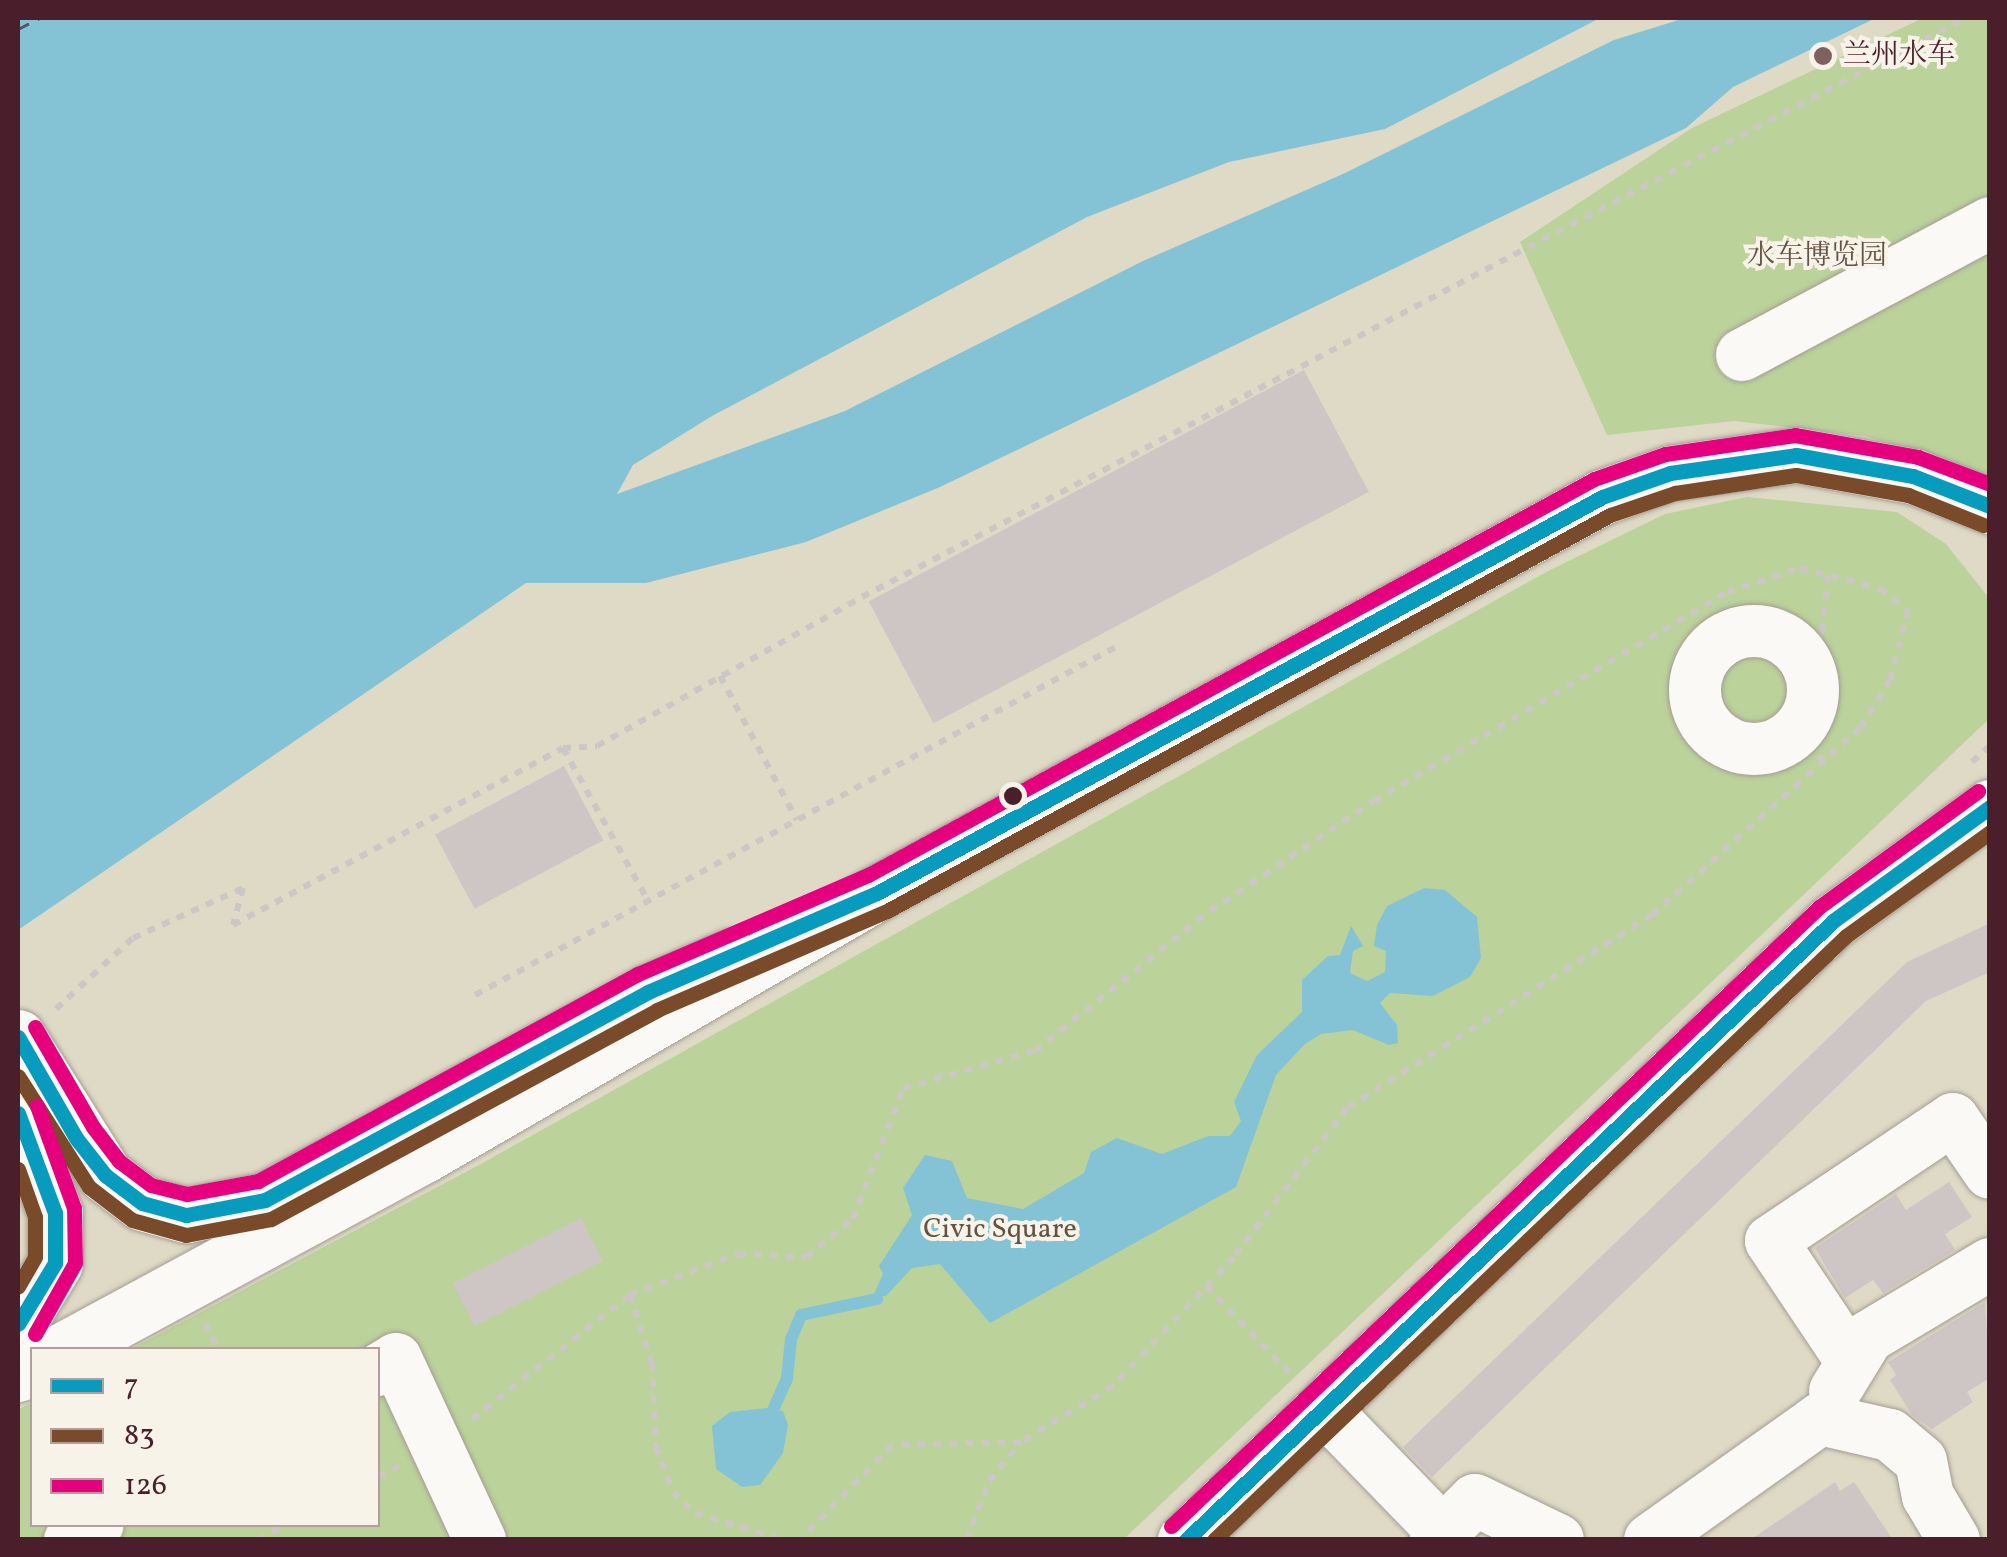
<!DOCTYPE html>
<meta charset="utf-8">
<style>
body{margin:0}
#map{position:relative;width:2007px;height:1557px;overflow:hidden;background:#dedac6;font-family:Vollkorn,"Noto Serif SC",serif}
div>[style]{position:absolute}
.green>*{inset:0;background:#bbd29b}
.water>*{inset:0;background:#84c3d5}
.stream>*{height:12px;margin:-6px;padding:0 6px;transform-origin:6px;border-radius:6px;background:#84c3d5}
.ferry>*{height:2.5px;margin-top:-1.25px;transform-origin:0;background:repeating-linear-gradient(90deg,#515569 0 12px,transparent 0 22px)}
.building>*{inset:0;background:#cec6c5;transform-origin:0 0}
.path>*{height:6px;margin-top:-3px;transform-origin:0;background:repeating-linear-gradient(90deg,#cbc7c4 0 8px,transparent 0 16px)}
.roads{filter:drop-shadow(0 0 2px #a59d93) drop-shadow(0 0 2px #a59d93)}
.minor>*{height:52px;margin:-26px;padding:0 26px;transform-origin:26px;border-radius:26px;background:#faf9f6}
.minor>.ring{margin:-26px;padding:0;box-sizing:content-box;background:none;border:52px solid #faf9f6;border-radius:50%}
.major>*{height:55px;margin:-27.5px;padding:0 27.5px;transform-origin:27.5px;border-radius:27.5px;background:#faf9f6}
.highway>*{height:55px;margin:-27.5px;padding:0 27.5px;transform-origin:27.5px;border-radius:27.5px;background:#faf9f6}
.bus-1>*{height:15px;margin:-7.5px;padding:0 7.5px;transform-origin:7.5px;border-radius:7.5px;background:#079bbe}
.bus-2>*{height:15px;margin:-7.5px;padding:0 7.5px;transform-origin:7.5px;border-radius:7.5px;background:#7a4b2a}
.bus-3>*{height:15px;margin:-7.5px;padding:0 7.5px;transform-origin:7.5px;border-radius:7.5px;background:#e5007d}
.dots>*{width:28px;height:28px;translate:-50% -50%;box-sizing:border-box;border:5px solid #f7f3e8;border-radius:50%}
span{translate:-50% -50%;white-space:nowrap;text-align:center;line-height:1.15;-webkit-text-stroke:8px #f7f3e8;paint-order:stroke}
.poi-label{font-size:28px;color:#4a1f2b}
.left{translate:0 -50%;text-align:left}
.park-label{font-size:28px;color:#635342}
.frame{position:absolute;inset:0;border:20px solid #4a1f2b;pointer-events:none}
.legend{position:absolute;left:30px;top:1347px;width:350px;height:180px;box-sizing:border-box;background:#f7f3e8;border:2px solid #b29e9c;margin:0;padding:12px 18px;list-style:none;font-size:30px;color:#4a1f2b}
.legend li{display:flex;align-items:center;gap:20px;height:50px}
.legend b{width:50px;border:2px solid #b29e9c}
</style>
<div id="map">
<div class="green">
<i style="clip-path:polygon(1923px 18px,1989px 18px,1989px 475px,1865px 436px,1734px 421px,1607px 435px,1520px 242px,1692px 128px)"></i>
<i style="clip-path:polygon(1747px 497px,1897px 512px,1946px 544px,1989px 598px,1989px 719px,1124px 1539px,18px 1539px,18px 1410px,32px 1402px,32px 1524px,378px 1524px,378px 1350px,131px 1349px,477px 1166px,1548px 571px,1665px 514px)"></i>
</div>
<div class="water">
<i style="clip-path:polygon(18px 18px,1600px 18px,1385px 129px,1229px 162px,1087px 217px,712px 416px,633px 465px,617px 494px,845px 411px,1143px 261px,1343px 174px,1614px 40px,1685px 18px,1876px 18px,1733px 87px,1686px 128px,940px 487px,806px 542px,646px 583px,526px 583px,18px 930px)"></i>
<i style="clip-path:polygon(1424px 888px,1445px 890px,1477px 917px,1481px 958px,1470px 977px,1433px 996px,1390px 993px,1380px 1003px,1397px 1025px,1398px 1043px,1389px 1045px,1353px 1030px,1321px 1034px,1305px 1044px,1276px 1075px,1236px 1187px,990px 1323px,940px 1264px,912px 1268px,886px 1296px,873px 1296px,883px 1274px,879px 1266px,912px 1215px,903px 1188px,925px 1155px,952px 1161px,967px 1198px,1023px 1209px,1084px 1173px,1091px 1152px,1117px 1138px,1162px 1154px,1208px 1136px,1230px 1136px,1241px 1121px,1234px 1102px,1257px 1055px,1302px 1012px,1302px 980px,1328px 956px,1340px 955px,1351px 926px,1363px 946px,1353px 951px,1350px 973px,1367px 981px,1385px 972px,1386px 951px,1374px 946px,1377px 925px,1387px 906px)"></i>
<i style="clip-path:polygon(766px 1408px,783px 1411px,788px 1425px,783px 1453px,760px 1485px,742px 1487px,716px 1469px,712px 1426px,730px 1412px)"></i>
</div>
<div class="stream">
<i style="left:773px;top:1410px;width:34px;rotate:-66deg"></i>
<i style="left:787px;top:1379px;width:40px;rotate:-84.3deg"></i>
<i style="left:791px;top:1339px;width:26px;rotate:-67deg"></i>
<i style="left:801px;top:1315px;width:78px;rotate:-11.9deg"></i>
</div>
<div class="ferry">
<i style="left:18px;top:29px;width:25px;rotate:-27deg"></i>
</div>
<div class="building">
<i style="left:1304px;top:370px;width:138px;height:493px;rotate:62deg"></i>
<i style="left:564px;top:766px;width:84px;height:146px;rotate:62deg"></i>
<i style="clip-path:polygon(1990px 923px,1990px 972px,1926px 1001px,1432px 1477px,1403px 1447px,1907px 962px)"></i>
<i style="clip-path:polygon(1949px 1182px,1972px 1217px,1945px 1234px,1955px 1250px,1883px 1293px,1873px 1280px,1845px 1298px,1815px 1248px,1896px 1194px,1906px 1210px)"></i>
<i style="left:581px;top:1218px;width:48px;height:144px;rotate:63deg"></i>
<i style="clip-path:polygon(1985px 1302px,1990px 1378px,1967px 1392px,1973px 1402px,1932px 1429px,1912px 1415px,1890px 1380px,1896px 1375px,1888px 1362px)"></i>
<i style="clip-path:polygon(1835px 1482px,1840px 1491px,1854px 1482px,1893px 1540px,1750px 1540px)"></i>
</div>
<div class="path">
<i style="left:1810px;top:667px;width:38px;rotate:-72deg"></i>
<i style="left:1822px;top:631px;width:56px;rotate:-83.9deg"></i>
<i style="left:720px;top:676px;width:163px;rotate:61.9deg"></i>
<i style="left:1797px;top:732px;width:40px;rotate:47deg"></i>
<i style="left:563px;top:748px;width:175px;rotate:60.9deg"></i>
<i style="left:1972px;top:762px;width:24px;rotate:-42deg"></i>
<i style="left:475px;top:995px;width:733px;rotate:-28.52deg"></i>
<i style="left:56px;top:1009px;width:105px;rotate:-42.7deg"></i>
<i style="left:133px;top:938px;width:121px;rotate:-24.4deg"></i>
<i style="left:243px;top:888px;width:38px;rotate:105deg"></i>
<i style="left:233px;top:925px;width:374px;rotate:-28.2deg"></i>
<i style="left:563px;top:748px;width:34px;rotate:-3deg"></i>
<i style="left:597px;top:746px;width:304px;rotate:-29.3deg"></i>
<i style="left:862px;top:597px;width:1246px;rotate:-27.7deg"></i>
<i style="left:1206px;top:1286px;width:122px;rotate:46deg"></i>
<i style="left:630px;top:1295px;width:71px;rotate:72.1deg"></i>
<i style="left:652px;top:1363px;width:84px;rotate:87.3deg"></i>
<i style="left:656px;top:1447px;width:48px;rotate:69.3deg"></i>
<i style="left:673px;top:1492px;width:30px;rotate:44deg"></i>
<i style="left:695px;top:1513px;width:93px;rotate:16.9deg"></i>
<i style="left:205px;top:1323px;width:30px;rotate:63deg"></i>
<i style="left:472px;top:1419px;width:201px;rotate:-38.1deg"></i>
<i style="left:630px;top:1295px;width:116px;rotate:-20.8deg"></i>
<i style="left:738px;top:1254px;width:68px;rotate:2.5deg"></i>
<i style="left:806px;top:1257px;width:60px;rotate:-39deg"></i>
<i style="left:853px;top:1219px;width:140px;rotate:-69.1deg"></i>
<i style="left:903px;top:1088px;width:137px;rotate:-15.7deg"></i>
<i style="left:1035px;top:1051px;width:224px;rotate:-38.7deg"></i>
<i style="left:1210px;top:911px;width:197px;rotate:-33.9deg"></i>
<i style="left:1374px;top:801px;width:410px;rotate:-30.6deg"></i>
<i style="left:1727px;top:592px;width:77px;rotate:-18.2deg"></i>
<i style="left:1800px;top:568px;width:83px;rotate:14.7deg"></i>
<i style="left:1880px;top:589px;width:35px;rotate:37deg"></i>
<i style="left:1908px;top:610px;width:72px;rotate:104.4deg"></i>
<i style="left:1890px;top:680px;width:57px;rotate:122deg"></i>
<i style="left:1860px;top:728px;width:280px;rotate:138deg"></i>
<i style="left:1652px;top:915px;width:361px;rotate:147.7deg"></i>
<i style="left:1347px;top:1108px;width:187px;rotate:127.2deg"></i>
<i style="left:1234px;top:1257px;width:177px;rotate:133.2deg"></i>
<i style="left:1113px;top:1386px;width:108px;rotate:148.7deg"></i>
<i style="left:1021px;top:1442px;width:129px;rotate:178.7deg"></i>
<i style="left:892px;top:1445px;width:132px;rotate:134.1deg"></i>
<i style="left:378px;top:1477px;width:24px;rotate:-28deg"></i>
<i style="left:258px;top:1540px;width:33px;rotate:-29deg"></i>
<i style="left:966px;top:1540px;width:63px;rotate:-68.7deg"></i>
<i style="left:989px;top:1481px;width:50px;rotate:-50.6deg"></i>
</div>
<div class="roads">
<div class="minor">
<i style="left:1742px;top:355px;width:281px;rotate:-28deg"></i>
<i class="ring" style="left:1695px;top:631px;width:66px;height:66px"></i>
<i style="left:1850px;top:1359px;width:142px;rotate:-123.8deg"></i>
<i style="left:1771px;top:1241px;width:219px;rotate:-33.8deg"></i>
<i style="left:1953px;top:1119px;width:65px;rotate:55.6deg"></i>
<i style="left:378px;top:1370px;width:21px;rotate:-31deg"></i>
<i style="left:396px;top:1359px;width:200px;rotate:65.1deg"></i>
<i style="left:1835px;top:1391px;width:63px;rotate:-58.6deg"></i>
<i style="left:1868px;top:1337px;width:142px;rotate:-30.9deg"></i>
<i style="left:1323px;top:1408px;width:173px;rotate:45.9deg"></i>
<i style="left:1443px;top:1532px;width:11px;rotate:131deg"></i>
<i style="left:1443px;top:1532px;width:45px;rotate:-45deg"></i>
<i style="left:1475px;top:1500px;width:92px;rotate:25.7deg"></i>
<i style="left:70px;top:1540px;width:32px;rotate:-30deg"></i>
<i style="left:1650px;top:1540px;width:209px;rotate:-35.4deg"></i>
<i style="left:1820px;top:1419px;width:72px;rotate:12.9deg"></i>
<i style="left:1890px;top:1435px;width:40px;rotate:40deg"></i>
<i style="left:1921px;top:1461px;width:36px;rotate:79deg"></i>
<i style="left:1928px;top:1496px;width:51px;rotate:59.4deg"></i>
</div>
<div class="major">
<i style="left:18px;top:1037px;width:163px;rotate:57.8deg"></i>
<i style="left:105px;top:1175px;width:46px;rotate:37.1deg"></i>
<i style="left:142px;top:1203px;width:46px;rotate:15.3deg"></i>
<i style="left:186px;top:1215px;width:80px;rotate:-10.8deg"></i>
<i style="left:265px;top:1200px;width:436px;rotate:-28.5deg"></i>
<i style="left:648px;top:992px;width:90px;rotate:-23.4deg"></i>
<i style="left:18px;top:1113px;width:107px;rotate:69.7deg"></i>
<i style="left:55px;top:1213px;width:50px;rotate:90deg"></i>
<i style="left:55px;top:1263px;width:71px;rotate:121.2deg"></i>
</div>
<div class="highway">
<i style="left:63px;top:1350px;width:410px;rotate:-28.4deg"></i>
<i style="left:424px;top:1155px;width:523px;rotate:-30.04deg"></i>
<i style="left:877px;top:893px;width:826px;rotate:-28.64deg"></i>
<i style="left:1602px;top:497px;width:72px;rotate:-19.4deg"></i>
<i style="left:1670px;top:473px;width:127px;rotate:-8.1deg"></i>
<i style="left:1796px;top:455px;width:119px;rotate:10.2deg"></i>
<i style="left:1913px;top:476px;width:83px;rotate:21.3deg"></i>
<i style="left:18px;top:1374px;width:16px;rotate:-30deg"></i>
<i style="left:1185px;top:1540px;width:896px;rotate:-43.69deg"></i>
<i style="left:1833px;top:921px;width:194px;rotate:-36deg"></i>
</div>
</div>
<div class="bus-1">
<i style="left:18px;top:1037px;width:116px;rotate:60.1deg"></i>
<i style="left:76px;top:1138px;width:47px;rotate:51.9deg"></i>
<i style="left:105px;top:1175px;width:46px;rotate:37.1deg"></i>
<i style="left:142px;top:1203px;width:46px;rotate:15.3deg"></i>
<i style="left:186px;top:1215px;width:80px;rotate:-10.8deg"></i>
<i style="left:265px;top:1200px;width:436px;rotate:-28.5deg"></i>
<i style="left:648px;top:992px;width:249px;rotate:-23.4deg"></i>
<i style="left:877px;top:893px;width:826px;rotate:-28.64deg"></i>
<i style="left:1602px;top:497px;width:72px;rotate:-19.4deg"></i>
<i style="left:1670px;top:473px;width:127px;rotate:-8.1deg"></i>
<i style="left:1796px;top:455px;width:119px;rotate:10.2deg"></i>
<i style="left:1913px;top:476px;width:83px;rotate:21.3deg"></i>
<i style="left:18px;top:1113px;width:107px;rotate:69.7deg"></i>
<i style="left:55px;top:1213px;width:50px;rotate:90deg"></i>
<i style="left:55px;top:1263px;width:71px;rotate:121.2deg"></i>
<i style="left:1186px;top:1540px;width:895px;rotate:-43.73deg"></i>
<i style="left:1833px;top:921px;width:194px;rotate:-36deg"></i>
</div>
<div class="bus-2">
<i style="left:18px;top:1076px;width:132px;rotate:57.4deg"></i>
<i style="left:89px;top:1187px;width:54px;rotate:37.5deg"></i>
<i style="left:132px;top:1220px;width:56px;rotate:15.5deg"></i>
<i style="left:186px;top:1235px;width:86px;rotate:-10.7deg"></i>
<i style="left:271px;top:1219px;width:439px;rotate:-28.4deg"></i>
<i style="left:657px;top:1010px;width:250px;rotate:-23.3deg"></i>
<i style="left:887px;top:911px;width:824px;rotate:-28.71deg"></i>
<i style="left:1610px;top:515px;width:69px;rotate:-18.7deg"></i>
<i style="left:1675px;top:493px;width:122px;rotate:-8.5deg"></i>
<i style="left:1796px;top:475px;width:114px;rotate:10.1deg"></i>
<i style="left:1908px;top:495px;width:81px;rotate:21.8deg"></i>
<i style="left:18px;top:1169px;width:51px;rotate:70.5deg"></i>
<i style="left:35px;top:1217px;width:40px;rotate:90deg"></i>
<i style="left:35px;top:1257px;width:34px;rotate:120deg"></i>
<i style="left:1214px;top:1540px;width:874px;rotate:-43.7deg"></i>
<i style="left:1846px;top:936px;width:178px;rotate:-35.8deg"></i>
</div>
<div class="bus-3">
<i style="left:35px;top:1027px;width:116px;rotate:59.9deg"></i>
<i style="left:93px;top:1127px;width:43px;rotate:52.6deg"></i>
<i style="left:119px;top:1161px;width:40px;rotate:37deg"></i>
<i style="left:151px;top:1185px;width:37px;rotate:14deg"></i>
<i style="left:187px;top:1194px;width:72px;rotate:-10.4deg"></i>
<i style="left:258px;top:1181px;width:433px;rotate:-28.6deg"></i>
<i style="left:638px;top:974px;width:250px;rotate:-23.3deg"></i>
<i style="left:868px;top:875px;width:827px;rotate:-28.61deg"></i>
<i style="left:1594px;top:479px;width:75px;rotate:-19.4deg"></i>
<i style="left:1665px;top:454px;width:131px;rotate:-8.3deg"></i>
<i style="left:1795px;top:435px;width:125px;rotate:10.1deg"></i>
<i style="left:1918px;top:457px;width:77px;rotate:20.6deg"></i>
<i style="left:35px;top:1334px;width:81px;rotate:-60.6deg"></i>
<i style="left:75px;top:1263px;width:55px;rotate:-91deg"></i>
<i style="left:74px;top:1208px;width:109px;rotate:-109.9deg"></i>
<i style="left:1171px;top:1526px;width:896px;rotate:-43.69deg"></i>
<i style="left:1819px;top:907px;width:197px;rotate:-36.1deg"></i>
</div>
<div class="dots">
<i style="left:1823px;top:56px;background:#7e6061"></i>
<i style="left:1013px;top:796px;background:#4a1f2b"></i>
</div>
<div class="poi-label">
<span class="left" style="left:1843px;top:56px">兰州水车</span>
</div>
<div class="park-label">
<span style="left:1817px;top:257px">水车博览园</span>
<span style="left:1000px;top:1230px">Civic Square</span>
</div>
<div class="frame"></div>
<ul class="legend">
<li><b style="height:12px;background:#079bbe"></b>7</li>
<li><b style="height:12px;background:#7a4b2a"></b>83</li>
<li><b style="height:12px;background:#e5007d"></b>126</li>
</ul>
</div>
